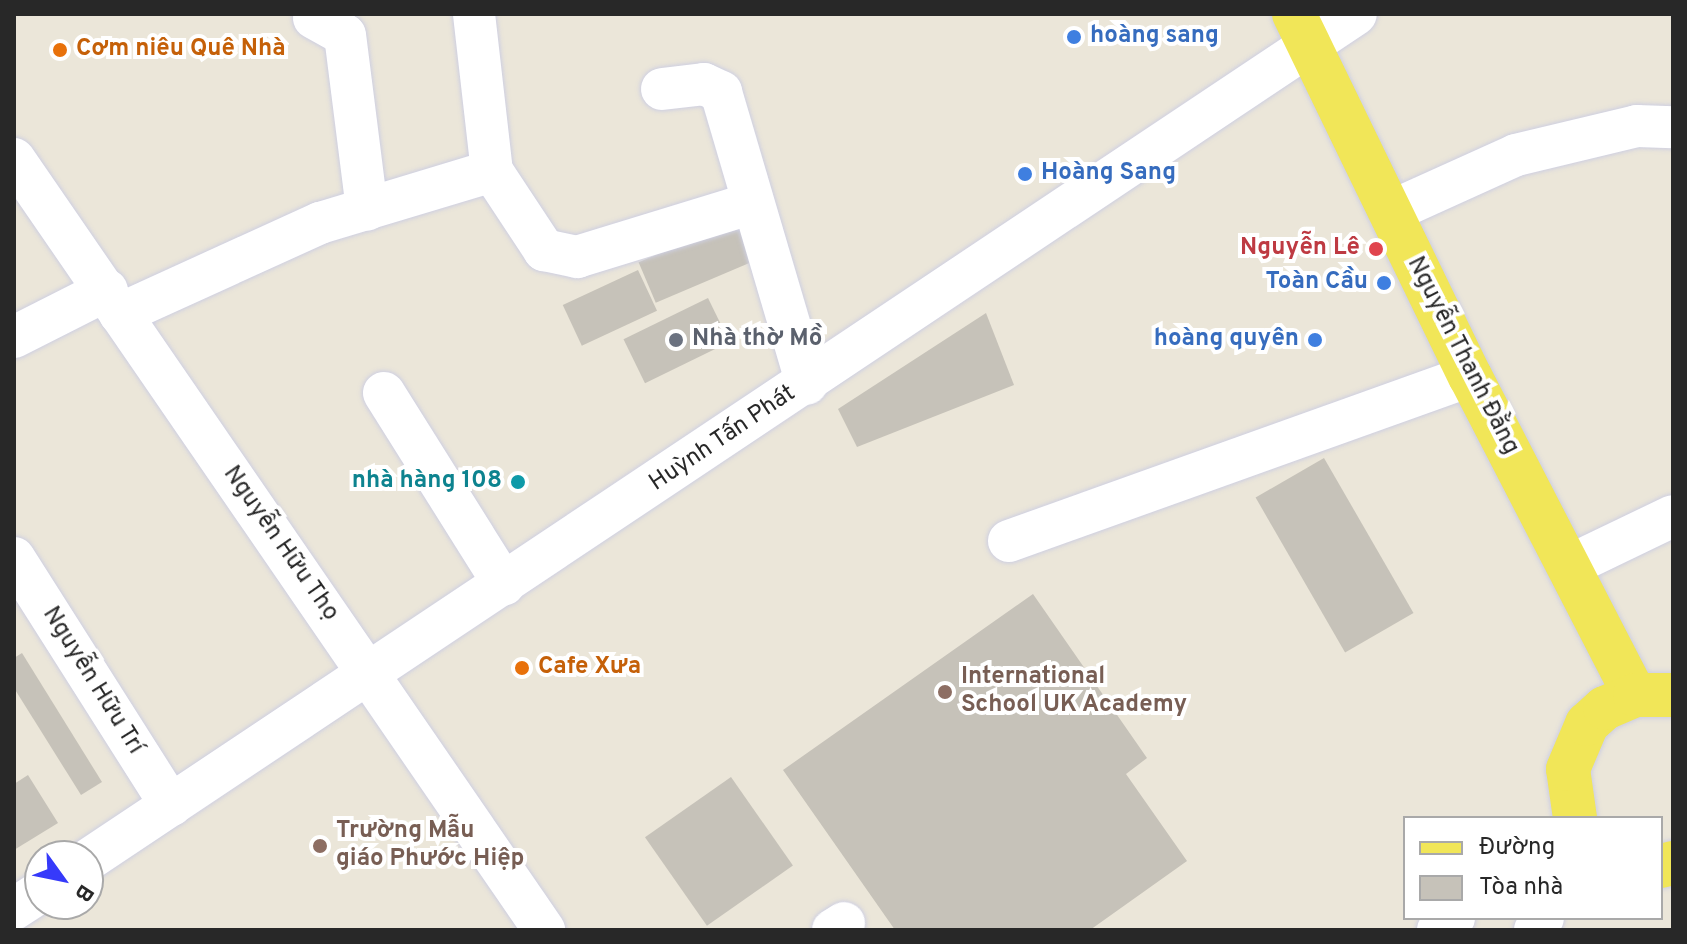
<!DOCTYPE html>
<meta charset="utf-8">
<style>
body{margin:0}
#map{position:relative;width:1687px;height:944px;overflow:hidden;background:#ebe6d9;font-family:Overpass,sans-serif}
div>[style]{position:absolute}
.building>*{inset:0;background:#c6c2b9;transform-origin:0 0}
.roads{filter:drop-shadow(0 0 2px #cecfe1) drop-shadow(0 0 2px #cecfe1)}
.minor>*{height:42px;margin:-21px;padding:0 21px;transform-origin:21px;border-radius:21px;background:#fff}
.major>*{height:44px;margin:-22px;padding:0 22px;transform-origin:22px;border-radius:22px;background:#f1e658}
.dots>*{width:22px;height:22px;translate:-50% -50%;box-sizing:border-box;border:4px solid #fff;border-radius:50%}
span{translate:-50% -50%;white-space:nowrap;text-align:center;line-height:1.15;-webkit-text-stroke:8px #fff;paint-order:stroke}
.shop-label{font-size:24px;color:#366cbe;font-weight:700}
.left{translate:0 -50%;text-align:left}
.right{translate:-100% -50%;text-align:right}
.food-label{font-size:24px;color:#c56008;font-weight:700}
.health-label{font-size:24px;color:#be3a42;font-weight:700}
.worship-label{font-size:24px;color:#5b616d;font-weight:700}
.street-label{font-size:24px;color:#282828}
.culture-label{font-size:24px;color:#0d838f;font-weight:700}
.education-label{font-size:24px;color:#785e54;font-weight:700}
.frame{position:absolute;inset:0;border:16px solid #282828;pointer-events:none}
.legend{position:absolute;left:1403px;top:816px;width:260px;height:104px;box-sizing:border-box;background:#fff;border:2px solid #a9a9a9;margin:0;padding:10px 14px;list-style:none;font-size:24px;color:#282828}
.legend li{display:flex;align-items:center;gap:16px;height:40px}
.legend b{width:40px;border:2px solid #a9a9a9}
.north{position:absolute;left:24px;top:840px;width:80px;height:80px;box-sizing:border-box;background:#fff;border:2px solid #a9a9a9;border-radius:50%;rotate:123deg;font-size:22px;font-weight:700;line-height:32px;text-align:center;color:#282828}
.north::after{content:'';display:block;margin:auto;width:28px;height:36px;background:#363afa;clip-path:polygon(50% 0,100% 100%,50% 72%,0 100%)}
</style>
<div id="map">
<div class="building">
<i style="left:738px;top:220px;width:44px;height:108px;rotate:67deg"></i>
<i style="left:638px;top:270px;width:45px;height:83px;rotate:65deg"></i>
<i style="left:708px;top:298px;width:49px;height:94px;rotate:64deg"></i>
<i style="clip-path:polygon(986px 313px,1014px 385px,857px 447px,838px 409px)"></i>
<i style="left:1324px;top:458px;width:179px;height:79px;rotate:60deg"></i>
<i style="clip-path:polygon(1033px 594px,1147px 758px,1126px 774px,1187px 861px,1090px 930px,895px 930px,783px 770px)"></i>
<i style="clip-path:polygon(22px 653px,102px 782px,81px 795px,14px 688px,14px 658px)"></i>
<i style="clip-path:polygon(28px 775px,58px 823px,14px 850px,14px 784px)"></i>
<i style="left:731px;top:777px;width:108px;height:105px;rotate:55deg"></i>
</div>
<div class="roads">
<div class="minor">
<i style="left:474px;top:14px;width:158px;rotate:83.5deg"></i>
<i style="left:492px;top:171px;width:95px;rotate:56.6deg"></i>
<i style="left:544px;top:250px;width:34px;rotate:12deg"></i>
<i style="left:577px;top:257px;width:184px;rotate:-17.1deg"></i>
<i style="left:314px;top:18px;width:35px;rotate:29deg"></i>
<i style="left:345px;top:35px;width:176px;rotate:82.8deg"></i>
<i style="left:662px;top:89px;width:42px;rotate:-6.8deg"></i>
<i style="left:704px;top:84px;width:19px;rotate:25deg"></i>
<i style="left:721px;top:92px;width:304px;rotate:73.6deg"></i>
<i style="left:14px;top:159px;width:936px;rotate:55.49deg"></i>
<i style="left:1390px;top:212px;width:138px;rotate:-24.3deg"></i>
<i style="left:1516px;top:155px;width:124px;rotate:-13.5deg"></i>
<i style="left:1637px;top:126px;width:36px;rotate:2deg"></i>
<i style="left:120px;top:314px;width:220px;rotate:-24.5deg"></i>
<i style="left:320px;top:223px;width:180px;rotate:-16.8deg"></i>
<i style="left:14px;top:337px;width:104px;rotate:-26.8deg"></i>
<i style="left:384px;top:393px;width:226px;rotate:57.9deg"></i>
<i style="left:1009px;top:541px;width:490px;rotate:-19.7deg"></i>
<i style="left:14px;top:558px;width:293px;rotate:57.6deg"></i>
<i style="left:1569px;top:566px;width:115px;rotate:-25.7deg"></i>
<i style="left:88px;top:860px;width:1524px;rotate:-33.71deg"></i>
<i style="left:14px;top:909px;width:31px;rotate:-33deg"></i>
<i style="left:833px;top:930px;width:13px;rotate:-32deg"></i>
<i style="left:1438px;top:930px;width:20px;rotate:-37deg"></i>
<i style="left:1535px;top:930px;width:14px;rotate:-56deg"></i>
</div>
<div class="major">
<i style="left:1294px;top:14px;width:403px;rotate:64.1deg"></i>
<i style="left:1470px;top:376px;width:359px;rotate:62.7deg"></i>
<i style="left:1575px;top:818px;width:49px;rotate:-98.1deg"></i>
<i style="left:1568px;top:769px;width:49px;rotate:-67.1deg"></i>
<i style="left:1587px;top:724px;width:24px;rotate:-42deg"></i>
<i style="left:1605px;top:708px;width:33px;rotate:-23deg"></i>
<i style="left:1635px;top:695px;width:38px"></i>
<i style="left:1661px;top:866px;width:12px;rotate:-14deg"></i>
</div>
</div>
<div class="dots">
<i style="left:1074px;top:37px;background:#3f7fe0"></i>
<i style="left:60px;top:50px;background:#e8710a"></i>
<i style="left:1025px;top:174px;background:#3f7fe0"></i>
<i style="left:1376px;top:249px;background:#e0444e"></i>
<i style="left:1384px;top:283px;background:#3f7fe0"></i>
<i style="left:676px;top:340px;background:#6b7280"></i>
<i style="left:1315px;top:340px;background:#3f7fe0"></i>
<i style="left:518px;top:482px;background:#0f9aa8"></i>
<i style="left:522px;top:668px;background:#e8710a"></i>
<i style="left:945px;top:692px;background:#8d6e63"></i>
<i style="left:320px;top:846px;background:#8d6e63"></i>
</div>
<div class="shop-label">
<span class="left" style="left:1090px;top:37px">hoàng sang</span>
<span class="left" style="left:1041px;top:174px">Hoàng Sang</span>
<span class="right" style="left:1368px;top:283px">Toàn Cầu</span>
<span class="right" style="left:1299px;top:340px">hoàng quyên</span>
</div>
<div class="food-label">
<span class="left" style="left:76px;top:50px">Cơm niêu Quê Nhà</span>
<span class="left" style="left:538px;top:668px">Cafe Xưa</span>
</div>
<div class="health-label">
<span class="right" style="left:1360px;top:249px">Nguyễn Lê</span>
</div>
<div class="worship-label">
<span class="left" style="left:692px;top:340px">Nhà thờ Mồ</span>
</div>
<div class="street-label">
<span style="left:1462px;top:356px;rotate:63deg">Nguyễn Thanh Đằng</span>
<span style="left:723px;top:439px;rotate:-34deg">Huỳnh Tấn Phát</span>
<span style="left:280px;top:544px;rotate:55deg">Nguyễn Hữu Thọ</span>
<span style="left:92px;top:681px;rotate:58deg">Nguyễn Hữu Trí</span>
</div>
<div class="culture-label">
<span class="right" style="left:502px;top:482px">nhà hàng 108</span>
</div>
<div class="education-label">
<span class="left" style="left:961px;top:692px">International<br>School UK Academy</span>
<span class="left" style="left:336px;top:846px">Trường Mẫu<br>giáo Phước Hiệp</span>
</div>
<div class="frame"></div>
<ul class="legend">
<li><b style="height:10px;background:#f1e658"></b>Đường</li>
<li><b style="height:22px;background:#c6c2b9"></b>Tòa nhà</li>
</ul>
<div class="north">B</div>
</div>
